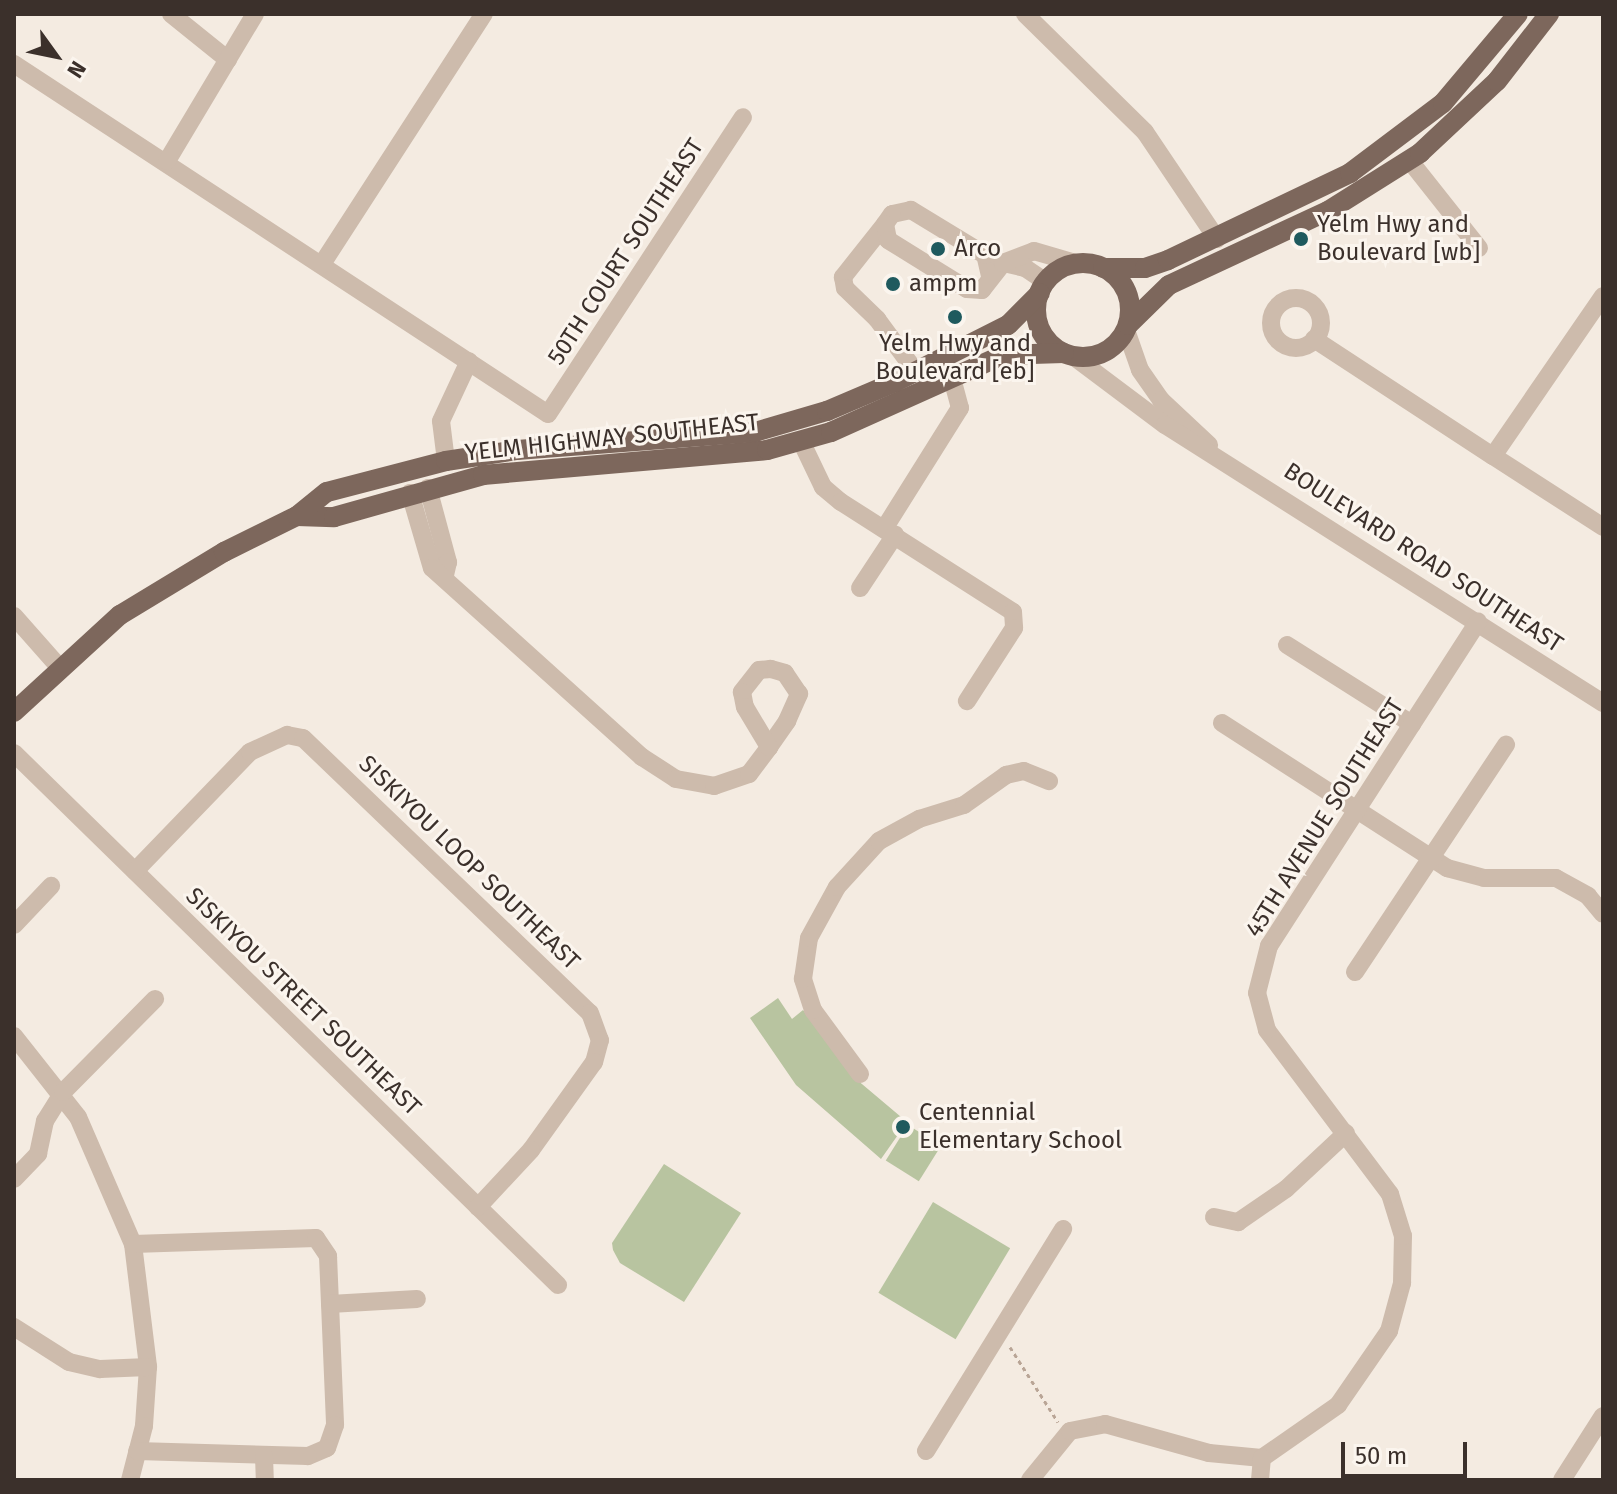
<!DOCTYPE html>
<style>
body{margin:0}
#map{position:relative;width:1617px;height:1494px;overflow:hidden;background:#f4ebe1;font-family:"Fira Sans",sans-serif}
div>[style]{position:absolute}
.green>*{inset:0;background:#b8c4a0;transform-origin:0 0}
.path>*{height:3px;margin-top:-1.5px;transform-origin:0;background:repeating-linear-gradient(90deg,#b9a596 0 4px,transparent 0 8px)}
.minor>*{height:18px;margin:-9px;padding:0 9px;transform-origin:9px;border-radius:9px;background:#cdbbac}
.minor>.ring{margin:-9px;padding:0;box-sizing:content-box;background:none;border:18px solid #cdbbac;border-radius:50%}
.major>*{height:20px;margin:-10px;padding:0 10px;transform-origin:10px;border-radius:10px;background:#7d675c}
.major>.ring{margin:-10px;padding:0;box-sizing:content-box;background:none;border:20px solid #7d675c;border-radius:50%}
.dots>*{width:22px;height:22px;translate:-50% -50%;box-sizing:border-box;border:4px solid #fbf5ee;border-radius:50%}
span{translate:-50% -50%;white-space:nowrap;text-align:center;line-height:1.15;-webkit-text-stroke:6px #fbf5ee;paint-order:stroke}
.poi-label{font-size:24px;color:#3b302b}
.left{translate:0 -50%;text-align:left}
.street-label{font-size:24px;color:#3b302b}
.frame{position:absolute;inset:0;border:16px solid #3b302b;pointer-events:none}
.north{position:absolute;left:16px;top:16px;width:80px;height:80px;-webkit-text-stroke:6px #fbf5ee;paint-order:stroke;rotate:123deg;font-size:22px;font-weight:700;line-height:32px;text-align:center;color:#3b302b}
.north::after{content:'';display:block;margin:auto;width:28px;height:36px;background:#3b302b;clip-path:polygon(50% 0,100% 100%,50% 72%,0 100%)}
.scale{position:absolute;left:1341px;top:1442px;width:126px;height:36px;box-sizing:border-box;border:4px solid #3b302b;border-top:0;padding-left:10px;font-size:24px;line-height:28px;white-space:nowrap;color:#3b302b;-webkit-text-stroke:6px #fbf5ee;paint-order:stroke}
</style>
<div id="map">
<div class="green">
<i style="clip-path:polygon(778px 998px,792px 1019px,803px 1010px,856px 1079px,907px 1122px,881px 1159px,796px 1085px,750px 1018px)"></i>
<i style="left:908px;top:1125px;width:39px;height:42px;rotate:32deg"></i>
<i style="clip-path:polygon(664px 1164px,741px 1213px,684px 1302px,620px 1263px,613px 1250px,612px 1243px)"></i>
<i style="left:933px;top:1202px;width:90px;height:106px;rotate:31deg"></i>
</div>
<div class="path">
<i style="left:1010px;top:1347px;width:89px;rotate:57.4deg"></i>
</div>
<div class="minor">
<i style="left:171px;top:14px;width:73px;rotate:38.9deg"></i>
<i style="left:1025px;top:14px;width:168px;rotate:44.5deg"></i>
<i style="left:1145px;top:132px;width:129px;rotate:56.1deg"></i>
<i style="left:14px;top:64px;width:638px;rotate:33.24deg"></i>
<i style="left:548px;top:414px;width:355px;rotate:-56.7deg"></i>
<i style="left:167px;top:161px;width:171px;rotate:-59.1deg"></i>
<i style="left:1410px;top:161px;width:111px;rotate:51.6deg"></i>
<i style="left:885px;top:224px;width:68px;rotate:128.4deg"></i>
<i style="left:843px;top:277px;width:11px;rotate:80deg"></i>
<i style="left:845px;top:288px;width:45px;rotate:44.1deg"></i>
<i style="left:877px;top:319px;width:66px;rotate:53.7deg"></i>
<i style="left:322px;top:264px;width:298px;rotate:-57.1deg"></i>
<i style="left:990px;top:276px;width:22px;rotate:-103deg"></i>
<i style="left:985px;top:255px;width:87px;rotate:-148.7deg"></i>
<i style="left:911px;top:210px;width:19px;rotate:168deg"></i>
<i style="left:892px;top:214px;width:12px;rotate:125deg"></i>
<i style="left:885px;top:224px;width:16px;rotate:79deg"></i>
<i style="left:888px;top:240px;width:93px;rotate:31.8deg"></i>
<i style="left:967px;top:289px;width:15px;rotate:4deg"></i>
<i style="left:982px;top:290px;width:34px;rotate:-52deg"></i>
<i style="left:1046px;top:282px;width:25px;rotate:-146deg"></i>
<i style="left:1025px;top:268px;width:23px;rotate:-167deg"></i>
<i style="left:1003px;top:263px;width:33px;rotate:-21deg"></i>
<i style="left:1034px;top:251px;width:47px;rotate:16.1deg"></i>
<i style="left:1603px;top:296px;width:194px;rotate:124.5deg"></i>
<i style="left:1493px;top:456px;width:131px;rotate:32.8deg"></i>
<i class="ring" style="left:1271px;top:298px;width:32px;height:32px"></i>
<i style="left:1126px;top:330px;width:42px;rotate:70.7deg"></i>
<i style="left:1140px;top:370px;width:37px;rotate:55deg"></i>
<i style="left:1161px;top:400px;width:66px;rotate:43.2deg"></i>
<i style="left:1314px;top:339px;width:214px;rotate:33.2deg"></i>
<i style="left:1073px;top:356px;width:115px;rotate:36.9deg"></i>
<i style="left:1165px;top:425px;width:519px;rotate:32.4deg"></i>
<i style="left:801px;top:441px;width:51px;rotate:64.4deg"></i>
<i style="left:823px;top:487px;width:23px;rotate:40deg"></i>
<i style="left:841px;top:502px;width:204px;rotate:32.6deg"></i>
<i style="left:1013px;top:612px;width:16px;rotate:86deg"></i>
<i style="left:1014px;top:628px;width:87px;rotate:122.8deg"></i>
<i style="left:446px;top:461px;width:40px;rotate:-97.1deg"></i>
<i style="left:441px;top:421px;width:66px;rotate:-65deg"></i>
<i style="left:428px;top:488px;width:77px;rotate:74.9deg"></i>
<i style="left:448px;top:562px;width:13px;rotate:103deg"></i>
<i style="left:410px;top:493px;width:78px;rotate:73.7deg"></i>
<i style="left:432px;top:568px;width:283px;rotate:42deg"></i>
<i style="left:642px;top:757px;width:40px;rotate:32.9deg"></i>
<i style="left:676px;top:779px;width:39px;rotate:10deg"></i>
<i style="left:714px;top:786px;width:37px;rotate:-19deg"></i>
<i style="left:749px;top:774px;width:34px;rotate:-53deg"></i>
<i style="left:769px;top:747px;width:32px;rotate:-55deg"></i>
<i style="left:787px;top:721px;width:30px;rotate:-66deg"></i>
<i style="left:799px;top:694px;width:25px;rotate:-124deg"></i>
<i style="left:785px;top:673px;width:15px;rotate:-164deg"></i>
<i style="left:771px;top:669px;width:12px;rotate:175deg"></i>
<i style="left:759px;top:670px;width:28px;rotate:128deg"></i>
<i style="left:742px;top:692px;width:15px;rotate:79deg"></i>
<i style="left:745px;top:707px;width:47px;rotate:59deg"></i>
<i style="left:884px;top:529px;width:143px;rotate:-57.9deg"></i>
<i style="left:960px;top:408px;width:31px;rotate:-105deg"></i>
<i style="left:860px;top:588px;width:64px;rotate:-56.6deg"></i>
<i style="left:14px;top:616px;width:69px;rotate:48.5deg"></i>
<i style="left:1287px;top:645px;width:148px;rotate:32.3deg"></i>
<i style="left:1222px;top:723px;width:268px;rotate:32.8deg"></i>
<i style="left:1447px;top:868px;width:38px;rotate:15deg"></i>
<i style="left:1484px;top:878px;width:72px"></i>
<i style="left:1556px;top:878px;width:37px;rotate:29deg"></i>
<i style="left:1588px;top:896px;width:23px;rotate:50deg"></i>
<i style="left:14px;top:753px;width:761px;rotate:44.36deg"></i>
<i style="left:135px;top:871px;width:165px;rotate:-46deg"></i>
<i style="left:250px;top:752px;width:41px;rotate:-24.7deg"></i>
<i style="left:287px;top:735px;width:16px;rotate:11deg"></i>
<i style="left:303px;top:738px;width:397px;rotate:43.8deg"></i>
<i style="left:590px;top:1013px;width:29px;rotate:70deg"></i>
<i style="left:600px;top:1040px;width:23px;rotate:105deg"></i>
<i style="left:594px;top:1062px;width:108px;rotate:125.6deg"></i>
<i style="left:531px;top:1150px;width:78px;rotate:132.9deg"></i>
<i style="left:14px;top:925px;width:54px;rotate:-46.5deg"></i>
<i style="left:1355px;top:972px;width:273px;rotate:-56.4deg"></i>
<i style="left:14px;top:1036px;width:103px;rotate:51.7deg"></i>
<i style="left:78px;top:1117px;width:138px;rotate:66.6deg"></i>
<i style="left:133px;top:1244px;width:124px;rotate:83deg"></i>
<i style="left:148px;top:1367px;width:59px;rotate:93.9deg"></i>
<i style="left:144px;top:1426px;width:56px;rotate:104.5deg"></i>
<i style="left:860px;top:1074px;width:79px;rotate:-126.3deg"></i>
<i style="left:813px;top:1010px;width:33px;rotate:-108deg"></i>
<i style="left:803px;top:979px;width:41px;rotate:-81.7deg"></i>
<i style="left:809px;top:938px;width:58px;rotate:-61.2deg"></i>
<i style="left:837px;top:887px;width:62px;rotate:-47.6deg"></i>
<i style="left:879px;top:841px;width:46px;rotate:-28.8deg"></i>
<i style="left:919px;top:819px;width:47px;rotate:-17.3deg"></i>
<i style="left:964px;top:805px;width:52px;rotate:-35.5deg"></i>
<i style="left:1006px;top:775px;width:18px;rotate:-13deg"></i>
<i style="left:1024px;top:771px;width:27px;rotate:22deg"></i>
<i style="left:14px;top:1179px;width:35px;rotate:-46deg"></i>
<i style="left:38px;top:1154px;width:34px;rotate:-78deg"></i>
<i style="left:45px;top:1121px;width:34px;rotate:-58deg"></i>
<i style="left:63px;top:1092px;width:131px;rotate:-45.3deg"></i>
<i style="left:1214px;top:1217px;width:25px;rotate:12deg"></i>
<i style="left:1238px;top:1222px;width:58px;rotate:-34.5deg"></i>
<i style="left:1286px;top:1189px;width:82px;rotate:-43deg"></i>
<i style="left:133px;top:1244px;width:183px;rotate:-1.9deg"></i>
<i style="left:316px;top:1238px;width:22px;rotate:56deg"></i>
<i style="left:328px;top:1256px;width:169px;rotate:87.6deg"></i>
<i style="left:335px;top:1425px;width:24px;rotate:109deg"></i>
<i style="left:327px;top:1448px;width:21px;rotate:157deg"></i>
<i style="left:308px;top:1456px;width:171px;rotate:-178.3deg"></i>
<i style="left:330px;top:1304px;width:87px;rotate:-3.3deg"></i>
<i style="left:14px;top:1327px;width:65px;rotate:32.5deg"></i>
<i style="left:69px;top:1362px;width:32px;rotate:13deg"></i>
<i style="left:100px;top:1369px;width:48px;rotate:-2.4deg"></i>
<i style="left:926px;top:1451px;width:261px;rotate:-58.3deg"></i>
<i style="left:264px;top:1456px;width:24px;rotate:88deg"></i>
<i style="left:1030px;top:1480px;width:63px;rotate:-50.8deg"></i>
<i style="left:1070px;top:1431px;width:36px;rotate:-11deg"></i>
<i style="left:1105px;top:1424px;width:108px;rotate:15.6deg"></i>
<i style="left:1209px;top:1453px;width:53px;rotate:5.4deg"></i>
<i style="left:1262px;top:1458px;width:93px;rotate:-34.9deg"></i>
<i style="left:1338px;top:1405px;width:90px;rotate:-55.4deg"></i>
<i style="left:1389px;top:1331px;width:50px;rotate:-74.8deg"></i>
<i style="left:1402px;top:1283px;width:47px;rotate:-88.8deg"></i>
<i style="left:1403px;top:1236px;width:44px;rotate:-107.2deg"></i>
<i style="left:1390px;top:1194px;width:205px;rotate:-126.9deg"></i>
<i style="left:1267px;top:1030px;width:38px;rotate:-105deg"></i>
<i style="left:1257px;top:993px;width:49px;rotate:-75.7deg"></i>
<i style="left:1269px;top:946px;width:386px;rotate:-57.2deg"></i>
<i style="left:1260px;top:1480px;width:22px;rotate:-85deg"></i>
<i style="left:1562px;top:1480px;width:76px;rotate:-57.4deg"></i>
</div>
<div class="major">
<i class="ring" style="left:1036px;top:263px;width:74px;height:74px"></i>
<i style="left:1103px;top:268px;width:42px"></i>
<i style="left:1145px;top:268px;width:24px;rotate:-19deg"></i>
<i style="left:1168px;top:260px;width:202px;rotate:-25.5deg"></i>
<i style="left:1350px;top:173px;width:116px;rotate:-37deg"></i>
<i style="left:1443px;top:103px;width:116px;rotate:-49.9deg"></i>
<i style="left:1128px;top:325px;width:57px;rotate:-44.3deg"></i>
<i style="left:1169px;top:285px;width:175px;rotate:-25deg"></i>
<i style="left:1328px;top:211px;width:109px;rotate:-32.2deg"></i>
<i style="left:1420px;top:153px;width:105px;rotate:-43.1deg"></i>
<i style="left:1497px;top:81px;width:85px;rotate:-52.2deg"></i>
<i style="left:297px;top:516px;width:37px;rotate:2deg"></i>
<i style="left:334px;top:517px;width:155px;rotate:-15.7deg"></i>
<i style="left:483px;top:475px;width:285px;rotate:-5deg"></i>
<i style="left:767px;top:450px;width:66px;rotate:-15.7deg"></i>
<i style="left:831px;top:432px;width:188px;rotate:-24.1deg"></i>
<i style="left:1003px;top:355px;width:61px;rotate:-1.9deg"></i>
<i style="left:14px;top:712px;width:144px;rotate:-42.5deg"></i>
<i style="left:120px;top:615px;width:122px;rotate:-31.2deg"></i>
<i style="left:224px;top:552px;width:81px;rotate:-26.3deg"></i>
<i style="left:297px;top:516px;width:38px;rotate:-39deg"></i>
<i style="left:327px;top:492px;width:123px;rotate:-14.6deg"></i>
<i style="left:446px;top:461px;width:72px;rotate:-8.8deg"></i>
<i style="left:517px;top:450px;width:239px;rotate:-4.3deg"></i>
<i style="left:755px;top:432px;width:75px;rotate:-16.3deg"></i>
<i style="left:827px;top:411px;width:74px;rotate:-23.1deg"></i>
<i style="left:895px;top:382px;width:127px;rotate:-26.8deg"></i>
<i style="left:1008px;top:325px;width:45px;rotate:-45deg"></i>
</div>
<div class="dots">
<i style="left:1301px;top:239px;background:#1f5a5e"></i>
<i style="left:938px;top:249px;background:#1f5a5e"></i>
<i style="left:893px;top:284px;background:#1f5a5e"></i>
<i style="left:955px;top:317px;background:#1f5a5e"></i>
<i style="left:903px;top:1127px;background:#1f5a5e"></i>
</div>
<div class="poi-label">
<span class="left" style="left:1317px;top:239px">Yelm Hwy and<br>Boulevard [wb]</span>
<span class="left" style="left:954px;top:249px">Arco</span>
<span class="left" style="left:909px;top:284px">ampm</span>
<span style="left:955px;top:358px">Yelm Hwy and<br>Boulevard [eb]</span>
<span class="left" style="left:919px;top:1127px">Centennial<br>Elementary School</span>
</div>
<div class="street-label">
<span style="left:626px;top:252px;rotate:-57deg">50TH COURT SOUTHEAST</span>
<span style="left:612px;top:438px;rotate:-6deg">YELM HIGHWAY SOUTHEAST</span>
<span style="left:1423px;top:558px;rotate:33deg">BOULEVARD ROAD SOUTHEAST</span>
<span style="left:1325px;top:818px;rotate:-58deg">45TH AVENUE SOUTHEAST</span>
<span style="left:469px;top:863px;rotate:44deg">SISKIYOU LOOP SOUTHEAST</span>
<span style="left:303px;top:1002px;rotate:44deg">SISKIYOU STREET SOUTHEAST</span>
</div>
<div class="frame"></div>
<div class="north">N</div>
<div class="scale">50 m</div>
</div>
